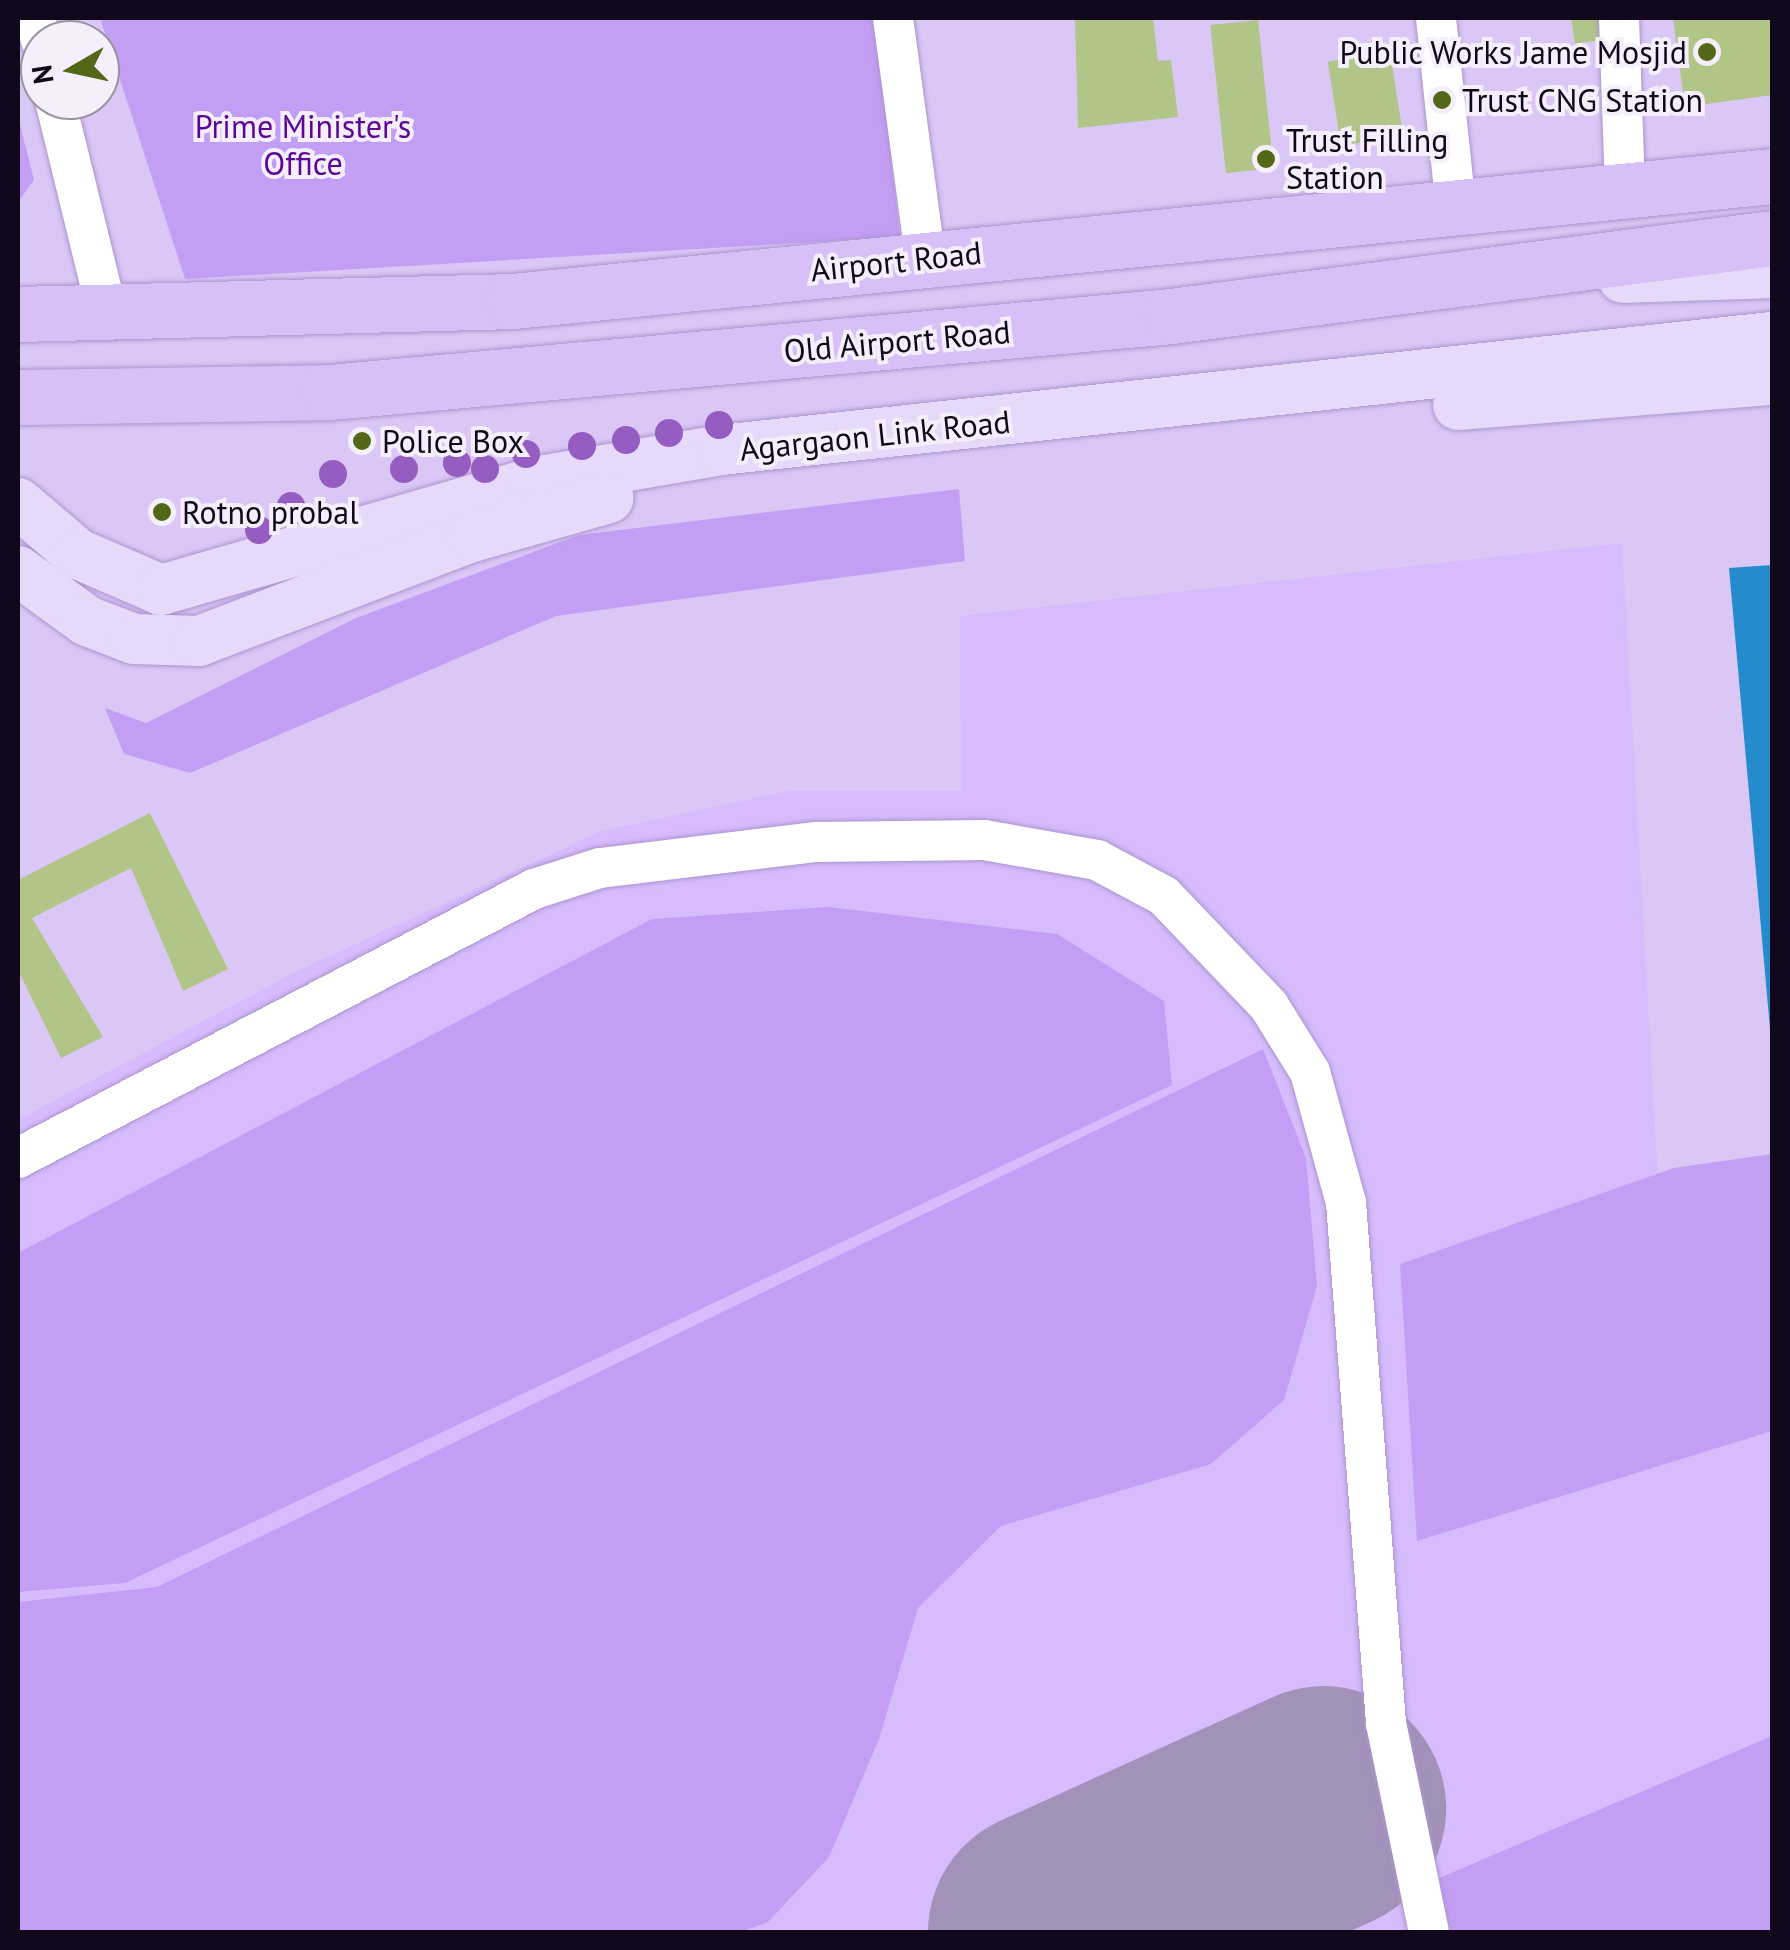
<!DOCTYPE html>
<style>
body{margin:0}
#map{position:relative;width:1790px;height:1950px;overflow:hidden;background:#dac7f6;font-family:"PT Sans",sans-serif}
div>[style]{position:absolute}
.built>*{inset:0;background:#d6bbfd}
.green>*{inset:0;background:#c39ef5}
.water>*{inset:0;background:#248bcd}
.runway>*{height:245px;margin:-122.5px;padding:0 122.5px;transform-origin:122.5px;border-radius:122.5px;background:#a291b8}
.building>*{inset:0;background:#b1c589;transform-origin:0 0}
.roads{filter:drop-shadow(0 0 2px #ac95ce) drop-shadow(0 0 2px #ac95ce)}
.minor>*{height:40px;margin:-20px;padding:0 20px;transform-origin:20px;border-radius:20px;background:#fff}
.major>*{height:50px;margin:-25px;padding:0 25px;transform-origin:25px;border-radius:25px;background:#e6d9fa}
.highway>*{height:55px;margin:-27.5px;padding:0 27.5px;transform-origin:27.5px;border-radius:27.5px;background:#d6c0f7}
.trees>*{width:28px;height:28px;margin:-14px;border-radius:50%;background:#955cc2}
.dots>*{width:28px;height:28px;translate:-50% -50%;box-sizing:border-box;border:5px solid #f4effb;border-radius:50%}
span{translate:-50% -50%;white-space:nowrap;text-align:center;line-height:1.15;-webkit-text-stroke:8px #f4effb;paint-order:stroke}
.poi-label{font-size:32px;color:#11081c}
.right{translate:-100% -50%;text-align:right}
.left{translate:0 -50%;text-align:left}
.park-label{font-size:32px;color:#5c0597}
.street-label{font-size:32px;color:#11081c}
.frame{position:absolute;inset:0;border:20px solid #11081c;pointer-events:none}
.north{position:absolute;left:20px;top:20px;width:100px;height:100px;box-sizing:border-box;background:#f4effb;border:2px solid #9993a2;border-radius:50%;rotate:261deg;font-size:28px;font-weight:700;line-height:40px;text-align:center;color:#11081c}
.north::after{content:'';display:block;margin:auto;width:35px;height:45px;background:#536816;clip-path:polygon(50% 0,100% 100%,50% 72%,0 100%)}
</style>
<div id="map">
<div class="built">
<i style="clip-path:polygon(1622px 543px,1659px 1198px,1772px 1179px,1772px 1932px,18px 1932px,18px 1120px,297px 971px,602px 831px,788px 791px,961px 791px,960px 616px)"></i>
</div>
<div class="green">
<i style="clip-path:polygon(100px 18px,875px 18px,900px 237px,185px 279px)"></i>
<i style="clip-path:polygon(18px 117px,34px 180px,18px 202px)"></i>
<i style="clip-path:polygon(959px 489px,965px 561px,556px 616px,190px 773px,124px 754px,105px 708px,146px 723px,356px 618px,579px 535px)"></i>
<i style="clip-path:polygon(829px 907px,1057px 934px,1164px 1001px,1172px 1085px,125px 1583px,18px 1592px,18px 1253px,652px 919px)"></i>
<i style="clip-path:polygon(1263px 1049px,1306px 1158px,1317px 1286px,1284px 1400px,1211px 1464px,1001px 1526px,918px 1608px,879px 1739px,829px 1857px,768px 1922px,740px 1932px,18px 1932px,18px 1602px,157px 1587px)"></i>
<i style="clip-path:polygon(1772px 1154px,1772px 1431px,1417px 1541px,1400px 1264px,1674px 1168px)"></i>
<i style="clip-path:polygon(1772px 1736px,1772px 1932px,1452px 1932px,1430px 1882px)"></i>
</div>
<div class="water">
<i style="clip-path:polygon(1772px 565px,1772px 1029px,1770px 1029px,1729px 568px)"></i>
</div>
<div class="runway">
<i style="left:1050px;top:1932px;width:300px;rotate:-24.4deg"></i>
</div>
<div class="building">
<i style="clip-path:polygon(1075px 18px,1153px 18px,1158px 61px,1171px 60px,1178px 117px,1078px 128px)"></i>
<i style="clip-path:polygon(1571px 18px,1603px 18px,1606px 39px,1575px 44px)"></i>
<i style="clip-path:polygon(1673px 18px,1772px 18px,1772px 95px,1685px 107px)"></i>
<i style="left:1258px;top:20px;width:149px;height:48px;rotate:84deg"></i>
<i style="left:1390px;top:52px;width:85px;height:63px;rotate:81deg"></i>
<i style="clip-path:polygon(150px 813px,228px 969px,183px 991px,131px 868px,32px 918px,103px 1037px,61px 1058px,18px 970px,18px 880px)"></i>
</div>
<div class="roads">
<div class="minor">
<i style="left:35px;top:18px;width:23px;rotate:75deg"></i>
<i style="left:893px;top:18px;width:240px;rotate:82.3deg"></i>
<i style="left:1436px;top:18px;width:192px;rotate:84deg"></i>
<i style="left:1619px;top:18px;width:170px;rotate:88deg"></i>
<i style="left:55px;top:100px;width:218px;rotate:76.2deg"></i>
<i style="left:18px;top:1158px;width:582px;rotate:-27.53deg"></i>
<i style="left:534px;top:889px;width:69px;rotate:-17.7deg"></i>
<i style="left:600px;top:868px;width:218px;rotate:-6.9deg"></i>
<i style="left:816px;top:842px;width:168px;rotate:-0.7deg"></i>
<i style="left:984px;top:840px;width:115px;rotate:10deg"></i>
<i style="left:1097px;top:860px;width:76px;rotate:28.2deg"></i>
<i style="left:1164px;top:896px;width:152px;rotate:46.3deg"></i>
<i style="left:1269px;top:1006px;width:78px;rotate:58.2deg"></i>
<i style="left:1310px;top:1072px;width:136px;rotate:74.6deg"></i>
<i style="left:1346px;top:1203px;width:522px;rotate:85.6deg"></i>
<i style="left:1386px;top:1723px;width:213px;rotate:78.4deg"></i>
</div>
<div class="major">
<i style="left:1623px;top:278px;width:149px;rotate:-1.9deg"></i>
<i style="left:1458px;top:405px;width:315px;rotate:-4.6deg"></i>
<i style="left:18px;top:503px;width:79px;rotate:40.4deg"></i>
<i style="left:78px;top:554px;width:90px;rotate:23.4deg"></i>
<i style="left:161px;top:590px;width:388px;rotate:-16.1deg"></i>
<i style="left:534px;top:482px;width:190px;rotate:-9.7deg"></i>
<i style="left:721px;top:450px;width:1057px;rotate:-6.14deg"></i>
<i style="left:18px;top:571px;width:85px;rotate:35.9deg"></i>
<i style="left:87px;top:621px;width:50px;rotate:21deg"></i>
<i style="left:134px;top:639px;width:65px;rotate:1.8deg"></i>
<i style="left:199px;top:641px;width:292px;rotate:-20.9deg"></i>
<i style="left:472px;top:537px;width:142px;rotate:-15.9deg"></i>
</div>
<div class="highway">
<i style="left:18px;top:314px;width:495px;rotate:-1.5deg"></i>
<i style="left:513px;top:301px;width:1265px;rotate:-5.67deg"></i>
<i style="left:18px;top:397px;width:312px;rotate:-0.9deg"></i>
<i style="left:330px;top:392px;width:844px;rotate:-5.16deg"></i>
<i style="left:1171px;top:316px;width:606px;rotate:-7.39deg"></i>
</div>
</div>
<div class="trees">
<i style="left:719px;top:425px"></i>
<i style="left:669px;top:433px"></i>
<i style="left:626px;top:440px"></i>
<i style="left:582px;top:446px"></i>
<i style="left:526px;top:454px"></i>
<i style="left:457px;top:463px"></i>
<i style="left:404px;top:469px"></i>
<i style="left:485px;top:469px"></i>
<i style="left:333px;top:474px"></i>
<i style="left:291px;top:506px"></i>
<i style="left:259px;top:530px"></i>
</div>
<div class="dots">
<i style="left:1707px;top:52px;background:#536816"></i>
<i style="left:1442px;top:100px;background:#536816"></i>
<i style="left:1266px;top:159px;background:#536816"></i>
<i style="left:362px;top:441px;background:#536816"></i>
<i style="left:162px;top:512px;background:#536816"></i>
</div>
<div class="poi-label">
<span class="right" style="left:1687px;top:52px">Public Works Jame Mosjid</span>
<span class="left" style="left:1462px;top:100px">Trust CNG Station</span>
<span class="left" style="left:1286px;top:159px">Trust Filling<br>Station</span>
<span class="left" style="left:382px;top:441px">Police Box</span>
<span class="left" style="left:182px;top:512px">Rotno probal</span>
</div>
<div class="park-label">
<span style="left:303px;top:145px">Prime Minister's<br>Office</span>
</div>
<div class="street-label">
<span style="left:896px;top:261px;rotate:-6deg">Airport Road</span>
<span style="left:897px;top:341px;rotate:-5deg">Old Airport Road</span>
<span style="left:875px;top:435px;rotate:-6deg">Agargaon Link Road</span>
</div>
<div class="frame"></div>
<div class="north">N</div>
</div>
